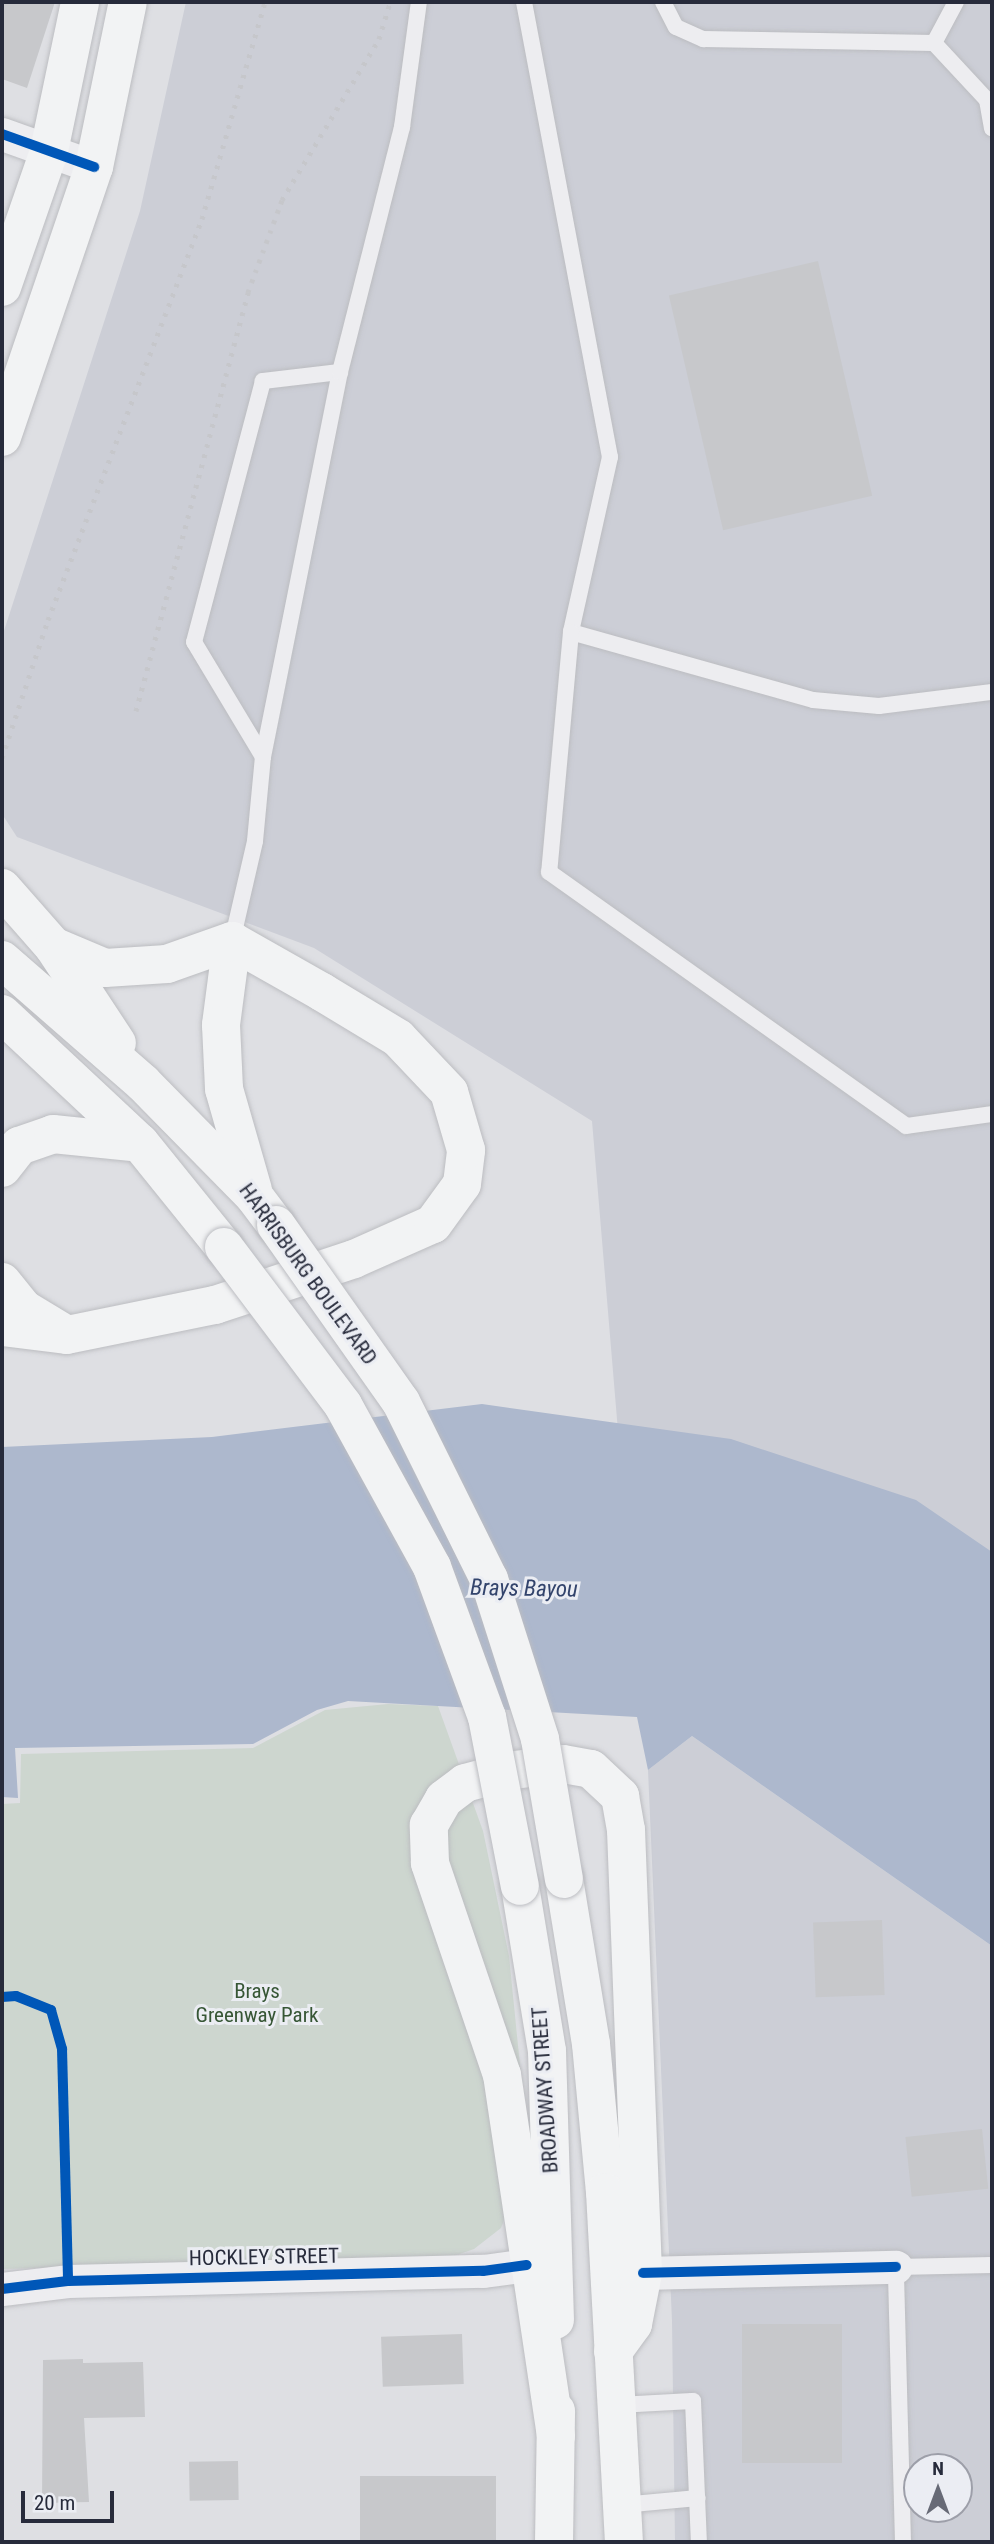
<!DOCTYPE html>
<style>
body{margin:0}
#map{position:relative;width:994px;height:2544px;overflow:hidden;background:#dedfe3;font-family:"Roboto Condensed",sans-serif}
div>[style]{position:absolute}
.built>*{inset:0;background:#ccced6}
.green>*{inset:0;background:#cdd6cf}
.water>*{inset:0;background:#adb8cd}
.building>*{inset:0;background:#c7c8cb;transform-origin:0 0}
.roads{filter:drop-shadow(0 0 2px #bcbdc1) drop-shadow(0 0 2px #bcbdc1)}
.service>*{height:16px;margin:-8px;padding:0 8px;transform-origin:8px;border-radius:8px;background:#ededf0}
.minor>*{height:33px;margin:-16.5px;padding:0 16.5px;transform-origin:16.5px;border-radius:16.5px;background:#ededf0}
.primary>*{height:38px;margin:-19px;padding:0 19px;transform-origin:19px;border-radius:19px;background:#f2f3f4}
.rail>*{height:5px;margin-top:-2.5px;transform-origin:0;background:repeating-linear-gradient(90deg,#c6c7cb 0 3.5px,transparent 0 10.5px)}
.bridges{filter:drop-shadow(0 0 2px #bbbcc1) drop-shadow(0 0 2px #bbbcc1)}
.primary-bridge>*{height:38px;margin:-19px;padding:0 19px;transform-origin:19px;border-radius:19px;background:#f2f3f4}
.cycleway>*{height:10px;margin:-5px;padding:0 5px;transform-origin:5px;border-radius:5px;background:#0057b8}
span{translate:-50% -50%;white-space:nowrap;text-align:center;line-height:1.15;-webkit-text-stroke:6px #ebedf3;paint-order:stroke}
.street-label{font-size:21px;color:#272b3b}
.park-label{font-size:21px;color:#365635}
.water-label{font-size:23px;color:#33446c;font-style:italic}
.frame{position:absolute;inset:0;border:4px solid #272b3b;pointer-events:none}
.north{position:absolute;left:903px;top:2453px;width:70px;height:70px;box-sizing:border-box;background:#ebedf3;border:2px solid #9d9fa9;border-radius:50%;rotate:0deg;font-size:19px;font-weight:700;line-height:28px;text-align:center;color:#272b3b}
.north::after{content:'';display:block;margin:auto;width:24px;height:32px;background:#676a76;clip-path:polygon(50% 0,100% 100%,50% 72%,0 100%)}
.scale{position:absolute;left:21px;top:2491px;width:93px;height:32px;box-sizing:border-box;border:4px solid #272b3b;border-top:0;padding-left:9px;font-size:21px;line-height:24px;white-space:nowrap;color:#272b3b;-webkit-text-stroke:5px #ebedf3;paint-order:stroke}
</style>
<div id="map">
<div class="built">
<i style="clip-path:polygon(186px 2px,992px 2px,992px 1558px,619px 1443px,592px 1121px,314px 948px,17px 837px,2px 814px,2px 637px,140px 211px)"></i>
<i style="clip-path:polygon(evenodd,692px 1736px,992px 1946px,992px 2542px,675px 2542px,672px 2321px,648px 1770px,692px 1736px,917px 2467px,959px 2467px,959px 2509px,917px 2509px,917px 2467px)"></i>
</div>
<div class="green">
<i style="clip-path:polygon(388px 1704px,438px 1706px,483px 1831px,509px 1956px,523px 2095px,523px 2170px,501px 2228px,474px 2249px,451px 2257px,2px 2269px,2px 1804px,20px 1803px,21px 1754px,253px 1748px,325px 1710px)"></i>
</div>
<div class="water">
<i style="clip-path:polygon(482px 1404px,731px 1439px,916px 1500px,992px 1552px,992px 1946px,692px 1736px,648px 1770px,637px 1717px,348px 1701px,317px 1710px,253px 1744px,15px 1748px,18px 1798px,2px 1797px,2px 1447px,212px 1437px)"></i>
</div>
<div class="building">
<i style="clip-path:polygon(2px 2px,55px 2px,27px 88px,2px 79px)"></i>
<i style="left:818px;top:261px;width:241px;height:153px;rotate:77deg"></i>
<i style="left:882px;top:1920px;width:75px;height:69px;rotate:88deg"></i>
<i style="left:982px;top:2129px;width:60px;height:77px;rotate:84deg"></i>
<i style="left:842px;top:2324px;width:139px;height:100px;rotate:90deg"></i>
<i style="left:462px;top:2334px;width:50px;height:81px;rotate:88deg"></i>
<i style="clip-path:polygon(83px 2359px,83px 2363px,143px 2362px,145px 2417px,84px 2418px,89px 2502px,42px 2503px,43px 2360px)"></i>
<i style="left:238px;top:2461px;width:39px;height:49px;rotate:89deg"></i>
<i style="left:360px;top:2476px;width:136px;height:66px"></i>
</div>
<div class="roads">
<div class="service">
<i style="left:524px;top:2px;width:463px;rotate:79.3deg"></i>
<i style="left:610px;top:457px;width:179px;rotate:102.6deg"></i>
<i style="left:571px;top:632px;width:251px;rotate:15.7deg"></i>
<i style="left:813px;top:700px;width:66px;rotate:5.2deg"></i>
<i style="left:879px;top:706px;width:114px;rotate:-7.1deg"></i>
<i style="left:663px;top:2px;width:28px;rotate:63deg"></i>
<i style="left:676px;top:27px;width:30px;rotate:24deg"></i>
<i style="left:703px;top:39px;width:231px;rotate:1deg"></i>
<i style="left:934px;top:43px;width:47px;rotate:-61.8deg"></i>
<i style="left:934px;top:43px;width:78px;rotate:47.1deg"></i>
<i style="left:987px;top:100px;width:29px;rotate:80deg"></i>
<i style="left:340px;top:372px;width:78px;rotate:173.3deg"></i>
<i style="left:263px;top:381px;width:270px;rotate:104.8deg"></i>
<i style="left:194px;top:642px;width:134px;rotate:59deg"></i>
<i style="left:263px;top:757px;width:393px;rotate:-78.7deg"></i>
<i style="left:340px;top:372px;width:253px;rotate:-75.8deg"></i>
<i style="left:402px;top:127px;width:126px;rotate:-82.3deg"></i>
<i style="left:571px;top:632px;width:241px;rotate:95.2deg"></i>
<i style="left:549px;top:872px;width:438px;rotate:35.4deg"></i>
<i style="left:906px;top:1126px;width:87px;rotate:-7.9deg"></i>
<i style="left:232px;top:941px;width:103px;rotate:-77deg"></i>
<i style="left:255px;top:841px;width:84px;rotate:-84.6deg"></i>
<i style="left:617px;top:2405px;width:76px;rotate:-3deg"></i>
<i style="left:693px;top:2401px;width:141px;rotate:87.6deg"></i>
<i style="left:622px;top:2505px;width:76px;rotate:-5.3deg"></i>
<i style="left:903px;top:2542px;width:275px;rotate:-91.5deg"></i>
<i style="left:896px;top:2267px;width:96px;rotate:-1.2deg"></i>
</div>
<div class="minor">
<i style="left:2px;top:134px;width:98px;rotate:19.7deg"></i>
<i style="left:643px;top:2273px;width:253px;rotate:-1.4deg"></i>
<i style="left:2px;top:2289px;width:66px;rotate:-6.9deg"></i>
<i style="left:68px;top:2281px;width:415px;rotate:-1.4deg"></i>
<i style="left:483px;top:2271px;width:44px;rotate:-7.8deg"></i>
</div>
<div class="primary">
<i style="left:2px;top:287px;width:144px;rotate:-70.9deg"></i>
<i style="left:49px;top:151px;width:152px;rotate:-78.2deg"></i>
<i style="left:2px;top:437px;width:285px;rotate:-71.2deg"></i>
<i style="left:94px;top:167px;width:168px;rotate:-78.4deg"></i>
<i style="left:2px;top:888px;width:77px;rotate:48.7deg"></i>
<i style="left:53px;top:946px;width:116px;rotate:56.6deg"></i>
<i style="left:232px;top:941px;width:85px;rotate:97.5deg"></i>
<i style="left:221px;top:1025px;width:64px;rotate:87.3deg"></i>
<i style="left:224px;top:1089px;width:105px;rotate:74deg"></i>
<i style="left:2px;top:960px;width:187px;rotate:41.1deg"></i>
<i style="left:143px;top:1083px;width:158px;rotate:45.5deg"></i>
<i style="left:254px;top:1196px;width:36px;rotate:53deg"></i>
<i style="left:2px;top:1014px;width:189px;rotate:43.1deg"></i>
<i style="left:140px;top:1143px;width:134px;rotate:51.1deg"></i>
<i style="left:2px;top:1168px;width:28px;rotate:-52deg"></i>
<i style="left:19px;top:1146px;width:36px;rotate:-19deg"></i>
<i style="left:53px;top:1134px;width:87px;rotate:5.9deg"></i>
<i style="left:2px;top:1282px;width:35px;rotate:51deg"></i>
<i style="left:24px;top:1309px;width:44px;rotate:31.2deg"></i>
<i style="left:2px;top:1327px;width:65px;rotate:7deg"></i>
<i style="left:67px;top:1335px;width:151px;rotate:-11.5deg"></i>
<i style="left:215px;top:1305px;width:146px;rotate:-18.3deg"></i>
<i style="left:354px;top:1259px;width:86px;rotate:-23.9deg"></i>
<i style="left:433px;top:1224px;width:49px;rotate:-54.1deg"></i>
<i style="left:462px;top:1184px;width:34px;rotate:-83deg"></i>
<i style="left:466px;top:1150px;width:60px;rotate:-106.3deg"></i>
<i style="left:449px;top:1092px;width:74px;rotate:-133.4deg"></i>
<i style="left:398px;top:1038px;width:89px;rotate:-148.8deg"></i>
<i style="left:322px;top:992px;width:103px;rotate:-150.5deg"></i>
<i style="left:232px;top:941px;width:69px;rotate:160.5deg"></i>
<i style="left:167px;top:964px;width:62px;rotate:176.3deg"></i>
<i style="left:105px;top:968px;width:56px;rotate:-157.1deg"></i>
<i style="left:564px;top:1879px;width:167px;rotate:80.7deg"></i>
<i style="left:591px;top:2044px;width:149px;rotate:84.6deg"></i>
<i style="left:605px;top:2192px;width:351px;rotate:86.9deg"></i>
<i style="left:520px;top:1886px;width:167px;rotate:80.7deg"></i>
<i style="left:547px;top:2051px;width:269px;rotate:88.3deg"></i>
<i style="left:556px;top:2436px;width:365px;rotate:-98.5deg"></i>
<i style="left:502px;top:2075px;width:224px;rotate:-108.8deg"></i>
<i style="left:430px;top:1863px;width:38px;rotate:-92deg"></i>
<i style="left:429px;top:1825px;width:30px;rotate:-60deg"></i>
<i style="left:444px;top:1799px;width:26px;rotate:-37deg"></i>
<i style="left:465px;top:1783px;width:51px;rotate:-14.9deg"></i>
<i style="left:514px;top:1770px;width:49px;rotate:-7deg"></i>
<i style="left:563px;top:1764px;width:28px;rotate:10deg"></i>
<i style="left:591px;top:1769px;width:40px;rotate:43deg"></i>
<i style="left:620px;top:1796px;width:35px;rotate:80deg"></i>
<i style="left:626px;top:1830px;width:443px;rotate:87.8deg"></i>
<i style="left:643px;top:2273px;width:52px;rotate:101.1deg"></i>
<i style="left:633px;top:2324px;width:34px;rotate:126deg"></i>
<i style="left:554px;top:2542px;width:131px;rotate:-89.1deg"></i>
</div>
</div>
<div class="rail">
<i style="left:136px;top:711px;width:434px;rotate:-75deg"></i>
<i style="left:248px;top:292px;width:98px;rotate:-69.7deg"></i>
<i style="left:282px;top:200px;width:188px;rotate:-58.9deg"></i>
<i style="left:379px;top:39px;width:39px;rotate:-73deg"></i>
<i style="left:2px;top:758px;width:145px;rotate:-71.6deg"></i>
<i style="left:48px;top:620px;width:430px;rotate:-69deg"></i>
<i style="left:202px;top:219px;width:226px;rotate:-73.8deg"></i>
</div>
<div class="bridges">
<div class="primary-bridge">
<i style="left:276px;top:1225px;width:217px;rotate:54.8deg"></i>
<i style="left:401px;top:1402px;width:198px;rotate:63.6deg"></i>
<i style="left:489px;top:1579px;width:168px;rotate:72.3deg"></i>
<i style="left:540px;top:1739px;width:142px;rotate:80.3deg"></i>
<i style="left:224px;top:1247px;width:198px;rotate:53deg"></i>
<i style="left:343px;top:1405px;width:185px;rotate:61.2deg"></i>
<i style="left:432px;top:1567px;width:160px;rotate:69.9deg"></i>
<i style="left:487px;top:1717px;width:172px;rotate:79deg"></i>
</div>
</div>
<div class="cycleway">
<i style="left:2px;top:134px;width:98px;rotate:19.7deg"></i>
<i style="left:2px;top:1997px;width:14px;rotate:-4deg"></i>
<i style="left:16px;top:1996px;width:38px;rotate:22deg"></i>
<i style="left:51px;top:2010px;width:41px;rotate:74.2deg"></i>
<i style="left:62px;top:2049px;width:232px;rotate:88.5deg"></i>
<i style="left:643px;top:2273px;width:253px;rotate:-1.4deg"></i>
<i style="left:2px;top:2289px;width:66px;rotate:-6.9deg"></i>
<i style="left:68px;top:2281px;width:415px;rotate:-1.4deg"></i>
<i style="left:483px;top:2271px;width:44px;rotate:-7.8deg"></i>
</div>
<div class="street-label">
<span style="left:308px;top:1274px;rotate:54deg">HARRISBURG BOULEVARD</span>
<span style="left:545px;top:2090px;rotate:-94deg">BROADWAY STREET</span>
<span style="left:264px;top:2257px;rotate:-1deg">HOCKLEY STREET</span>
</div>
<div class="park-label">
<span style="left:257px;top:2003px">Brays<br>Greenway Park</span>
</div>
<div class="water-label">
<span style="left:524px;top:1589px;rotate:1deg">Brays Bayou</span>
</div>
<div class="frame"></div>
<div class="north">N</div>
<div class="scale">20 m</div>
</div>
